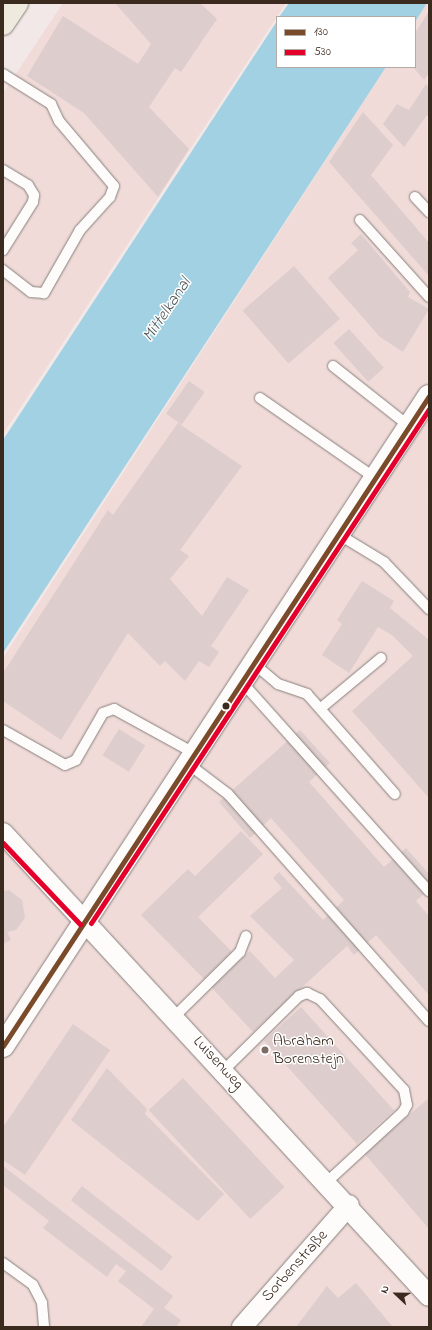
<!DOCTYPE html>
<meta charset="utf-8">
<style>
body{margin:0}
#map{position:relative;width:432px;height:1330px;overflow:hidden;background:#f2e8e7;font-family:"Indie Flower",sans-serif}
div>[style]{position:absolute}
.built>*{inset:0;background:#f0dbd9}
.water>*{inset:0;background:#a2d1e3}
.building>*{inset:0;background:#ddcdcc;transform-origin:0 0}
.roads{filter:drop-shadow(0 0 1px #88817d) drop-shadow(0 0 1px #88817d)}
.service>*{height:10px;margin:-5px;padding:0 5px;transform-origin:5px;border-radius:5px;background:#fdfcfb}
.minor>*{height:20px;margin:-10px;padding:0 10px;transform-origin:10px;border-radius:10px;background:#fdfcfb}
.tertiary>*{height:22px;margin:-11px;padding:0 11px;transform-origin:11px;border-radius:11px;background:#fdfcfb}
.primary>*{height:22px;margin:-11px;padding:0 11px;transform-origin:11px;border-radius:11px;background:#efeade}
.bus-1>*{height:5px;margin:-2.5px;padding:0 2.5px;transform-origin:2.5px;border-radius:2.5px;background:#7a4b2a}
.bus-2>*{height:5px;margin:-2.5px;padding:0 2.5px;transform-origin:2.5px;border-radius:2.5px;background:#e4002b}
.dots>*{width:11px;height:11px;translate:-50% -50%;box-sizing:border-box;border:2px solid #fff;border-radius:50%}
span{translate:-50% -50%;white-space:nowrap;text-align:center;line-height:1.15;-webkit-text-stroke:3px #fff;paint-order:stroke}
.poi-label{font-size:16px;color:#3b2a1e}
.left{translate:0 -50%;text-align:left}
.street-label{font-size:16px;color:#3b2a1e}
.water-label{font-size:17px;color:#505958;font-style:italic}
.frame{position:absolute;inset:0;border:4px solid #3b2a1e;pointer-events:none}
.legend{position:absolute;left:276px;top:16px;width:140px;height:52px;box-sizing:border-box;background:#fff;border:1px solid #b1aaa5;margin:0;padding:5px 7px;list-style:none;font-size:12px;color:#3b2a1e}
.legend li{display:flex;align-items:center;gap:8px;height:20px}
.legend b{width:20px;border:1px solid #b1aaa5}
.north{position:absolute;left:376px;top:1274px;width:40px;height:40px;-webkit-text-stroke:3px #fff;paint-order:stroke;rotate:292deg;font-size:11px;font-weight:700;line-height:16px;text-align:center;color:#3b2a1e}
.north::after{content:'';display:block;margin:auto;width:14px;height:18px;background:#3b2a1e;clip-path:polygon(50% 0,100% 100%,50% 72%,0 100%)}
</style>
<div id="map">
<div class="built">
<i style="clip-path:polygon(63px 3px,286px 3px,3px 434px,3px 93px)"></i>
<i style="clip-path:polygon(427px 3px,429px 1327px,3px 1327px,3px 658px,386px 67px,415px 67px,415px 22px)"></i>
</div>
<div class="water">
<i style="clip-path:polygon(289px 3px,427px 3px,415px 22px,415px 17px,279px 17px)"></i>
<i style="clip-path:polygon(277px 21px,277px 67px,386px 67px,3px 653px,3px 440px)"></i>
</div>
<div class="building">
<i style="clip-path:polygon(115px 3px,200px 3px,217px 19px,181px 72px,175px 68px,149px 107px,189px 149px,158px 197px,84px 113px,27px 76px,63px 16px,138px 64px,151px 44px)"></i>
<i style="clip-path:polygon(429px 11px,429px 73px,424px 80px,413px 67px,415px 33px)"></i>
<i style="clip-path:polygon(426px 84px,429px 88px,429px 117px,427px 115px,404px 147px,383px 124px,397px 104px,409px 110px)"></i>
<i style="clip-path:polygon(363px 112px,393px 145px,371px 175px,429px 243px,429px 276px,329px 162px)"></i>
<i style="clip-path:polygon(361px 234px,410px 292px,408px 297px,429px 309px,403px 352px,380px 337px,328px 278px,358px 250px,351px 243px)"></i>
<i style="left:294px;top:266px;width:70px;height:68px;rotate:49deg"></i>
<i style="left:349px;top:329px;width:52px;height:21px;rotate:48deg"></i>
<i style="left:189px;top:381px;width:19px;height:40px;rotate:35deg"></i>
<i style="clip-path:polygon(178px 423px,242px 466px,180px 550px,189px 556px,170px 579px,202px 616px,227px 577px,249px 590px,211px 646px,219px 652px,209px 667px,199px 661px,185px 681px,165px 661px,160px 666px,128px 633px,61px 740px,3px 701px,3px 673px,108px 510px,113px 515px)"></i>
<i style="clip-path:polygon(362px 581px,394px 601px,390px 608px,429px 640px,429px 798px,352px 711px,413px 656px,392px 635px,378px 627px,349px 673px,322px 655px,342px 624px,337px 620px)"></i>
<i style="left:119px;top:729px;width:31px;height:31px;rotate:32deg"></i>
<i style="clip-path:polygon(300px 730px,330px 763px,309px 782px,384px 867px,406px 848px,429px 874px,429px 889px,416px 901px,429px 916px,429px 995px,376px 935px,354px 955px,347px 946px,253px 1032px,211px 987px,250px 951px,275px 978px,294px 960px,250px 916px,282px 888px,273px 878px,279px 872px,323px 920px,344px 900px,271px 818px,250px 838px,219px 802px)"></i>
<i style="clip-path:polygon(241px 831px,263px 854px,198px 917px,232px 952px,204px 979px,141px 915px,188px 869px,195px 876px)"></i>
<i style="clip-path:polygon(9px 890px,22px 900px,25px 918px,16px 930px,7px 932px,11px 940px,3px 944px,3px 891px)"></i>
<i style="left:301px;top:1007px;width:139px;height:50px;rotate:48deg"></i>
<i style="clip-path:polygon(73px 1024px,110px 1050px,25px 1175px,3px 1160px,3px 1127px)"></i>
<i style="clip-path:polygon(107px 1068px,147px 1109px,145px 1114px,224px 1194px,198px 1221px,71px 1120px)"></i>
<i style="left:183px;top:1078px;width:149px;height:47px;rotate:47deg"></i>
<i style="clip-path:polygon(429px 1098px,429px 1229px,364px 1153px)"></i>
<i style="clip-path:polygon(3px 1166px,173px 1296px,164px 1308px,181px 1320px,176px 1327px,141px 1327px,154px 1309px,118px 1281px,126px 1271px,116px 1264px,107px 1277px,43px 1228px,49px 1221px,3px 1185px)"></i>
<i style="left:82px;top:1186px;width:115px;height:18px;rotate:38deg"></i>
<i style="clip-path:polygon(356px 1283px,393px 1327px,296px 1327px,327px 1286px,338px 1298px)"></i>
</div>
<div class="roads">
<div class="service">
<i style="left:3px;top:74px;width:57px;rotate:32deg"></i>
<i style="left:51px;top:104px;width:19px;rotate:65deg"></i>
<i style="left:59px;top:121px;width:85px;rotate:49.8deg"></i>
<i style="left:114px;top:186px;width:12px;rotate:110deg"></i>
<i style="left:110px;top:197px;width:45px;rotate:132.3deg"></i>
<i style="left:80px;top:230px;width:73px;rotate:119.7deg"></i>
<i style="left:44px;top:293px;width:13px;rotate:-176deg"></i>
<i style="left:31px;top:292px;width:36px;rotate:-142deg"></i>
<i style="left:3px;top:170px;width:29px;rotate:31deg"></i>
<i style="left:28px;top:185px;width:12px;rotate:59deg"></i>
<i style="left:34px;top:195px;width:7px;rotate:98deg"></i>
<i style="left:33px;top:202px;width:57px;rotate:122deg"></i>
<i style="left:415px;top:197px;width:21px;rotate:47deg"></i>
<i style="left:360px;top:220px;width:103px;rotate:48.1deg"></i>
<i style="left:333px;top:366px;width:97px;rotate:38.3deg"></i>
<i style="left:260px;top:398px;width:140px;rotate:34.8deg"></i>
<i style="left:338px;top:534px;width:54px;rotate:31.3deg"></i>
<i style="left:384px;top:562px;width:65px;rotate:46.2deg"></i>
<i style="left:253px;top:663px;width:33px;rotate:40deg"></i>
<i style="left:278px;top:684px;width:31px;rotate:19deg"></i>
<i style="left:307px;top:694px;width:133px;rotate:48.7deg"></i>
<i style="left:241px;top:681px;width:282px;rotate:48.2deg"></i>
<i style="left:321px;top:708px;width:78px;rotate:-39.8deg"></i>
<i style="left:3px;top:730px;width:71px;rotate:29.4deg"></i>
<i style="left:65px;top:765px;width:12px;rotate:-24deg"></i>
<i style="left:76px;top:760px;width:54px;rotate:-60.1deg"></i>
<i style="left:103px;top:713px;width:12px;rotate:-20deg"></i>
<i style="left:114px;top:709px;width:91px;rotate:28.8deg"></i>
<i style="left:187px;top:763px;width:51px;rotate:37.1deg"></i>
<i style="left:228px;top:794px;width:303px;rotate:48.5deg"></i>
<i style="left:175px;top:1016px;width:91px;rotate:-44.6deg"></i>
<i style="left:240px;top:952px;width:17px;rotate:-69deg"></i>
<i style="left:224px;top:1070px;width:105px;rotate:-44.6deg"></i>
<i style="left:299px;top:996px;width:9px;rotate:-21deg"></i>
<i style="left:307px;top:993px;width:14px;rotate:25deg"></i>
<i style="left:320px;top:999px;width:124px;rotate:47.3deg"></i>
<i style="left:404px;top:1090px;width:15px;rotate:79deg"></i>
<i style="left:407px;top:1105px;width:8px;rotate:120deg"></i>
<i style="left:403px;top:1112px;width:103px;rotate:137.4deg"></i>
<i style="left:3px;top:1263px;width:37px;rotate:36deg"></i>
<i style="left:33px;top:1285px;width:20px;rotate:63deg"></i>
<i style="left:42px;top:1303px;width:24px;rotate:85deg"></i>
</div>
<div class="minor">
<i style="left:3px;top:833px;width:629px;rotate:47.38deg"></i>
<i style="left:242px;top:1327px;width:162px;rotate:-48.7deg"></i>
</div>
<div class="tertiary">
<i style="left:3px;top:1046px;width:777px;rotate:-56.76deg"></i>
</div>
<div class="primary">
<i style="left:3px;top:24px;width:25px;rotate:-56deg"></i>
</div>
</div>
<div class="bus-1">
<i style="left:3px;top:1046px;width:777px;rotate:-56.76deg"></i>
</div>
<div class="bus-2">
<i style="left:3px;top:843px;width:112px;rotate:46.5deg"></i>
<i style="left:91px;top:923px;width:615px;rotate:-56.67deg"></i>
</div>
<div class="dots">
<i style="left:226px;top:706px;background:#3b2a1e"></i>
<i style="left:265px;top:1050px;background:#7b6c64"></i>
</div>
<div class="poi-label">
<span class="left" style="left:273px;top:1050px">Abraham<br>Borenstejn</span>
</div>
<div class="street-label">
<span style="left:218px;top:1063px;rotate:47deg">Luisenweg</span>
<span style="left:295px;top:1266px;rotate:-48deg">Sorbenstraße</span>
</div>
<div class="water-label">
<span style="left:167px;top:310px;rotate:-56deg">Mittelkanal</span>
</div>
<div class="frame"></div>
<ul class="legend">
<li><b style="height:5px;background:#7a4b2a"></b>130</li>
<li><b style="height:5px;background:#e4002b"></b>530</li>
</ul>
<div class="north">N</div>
</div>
